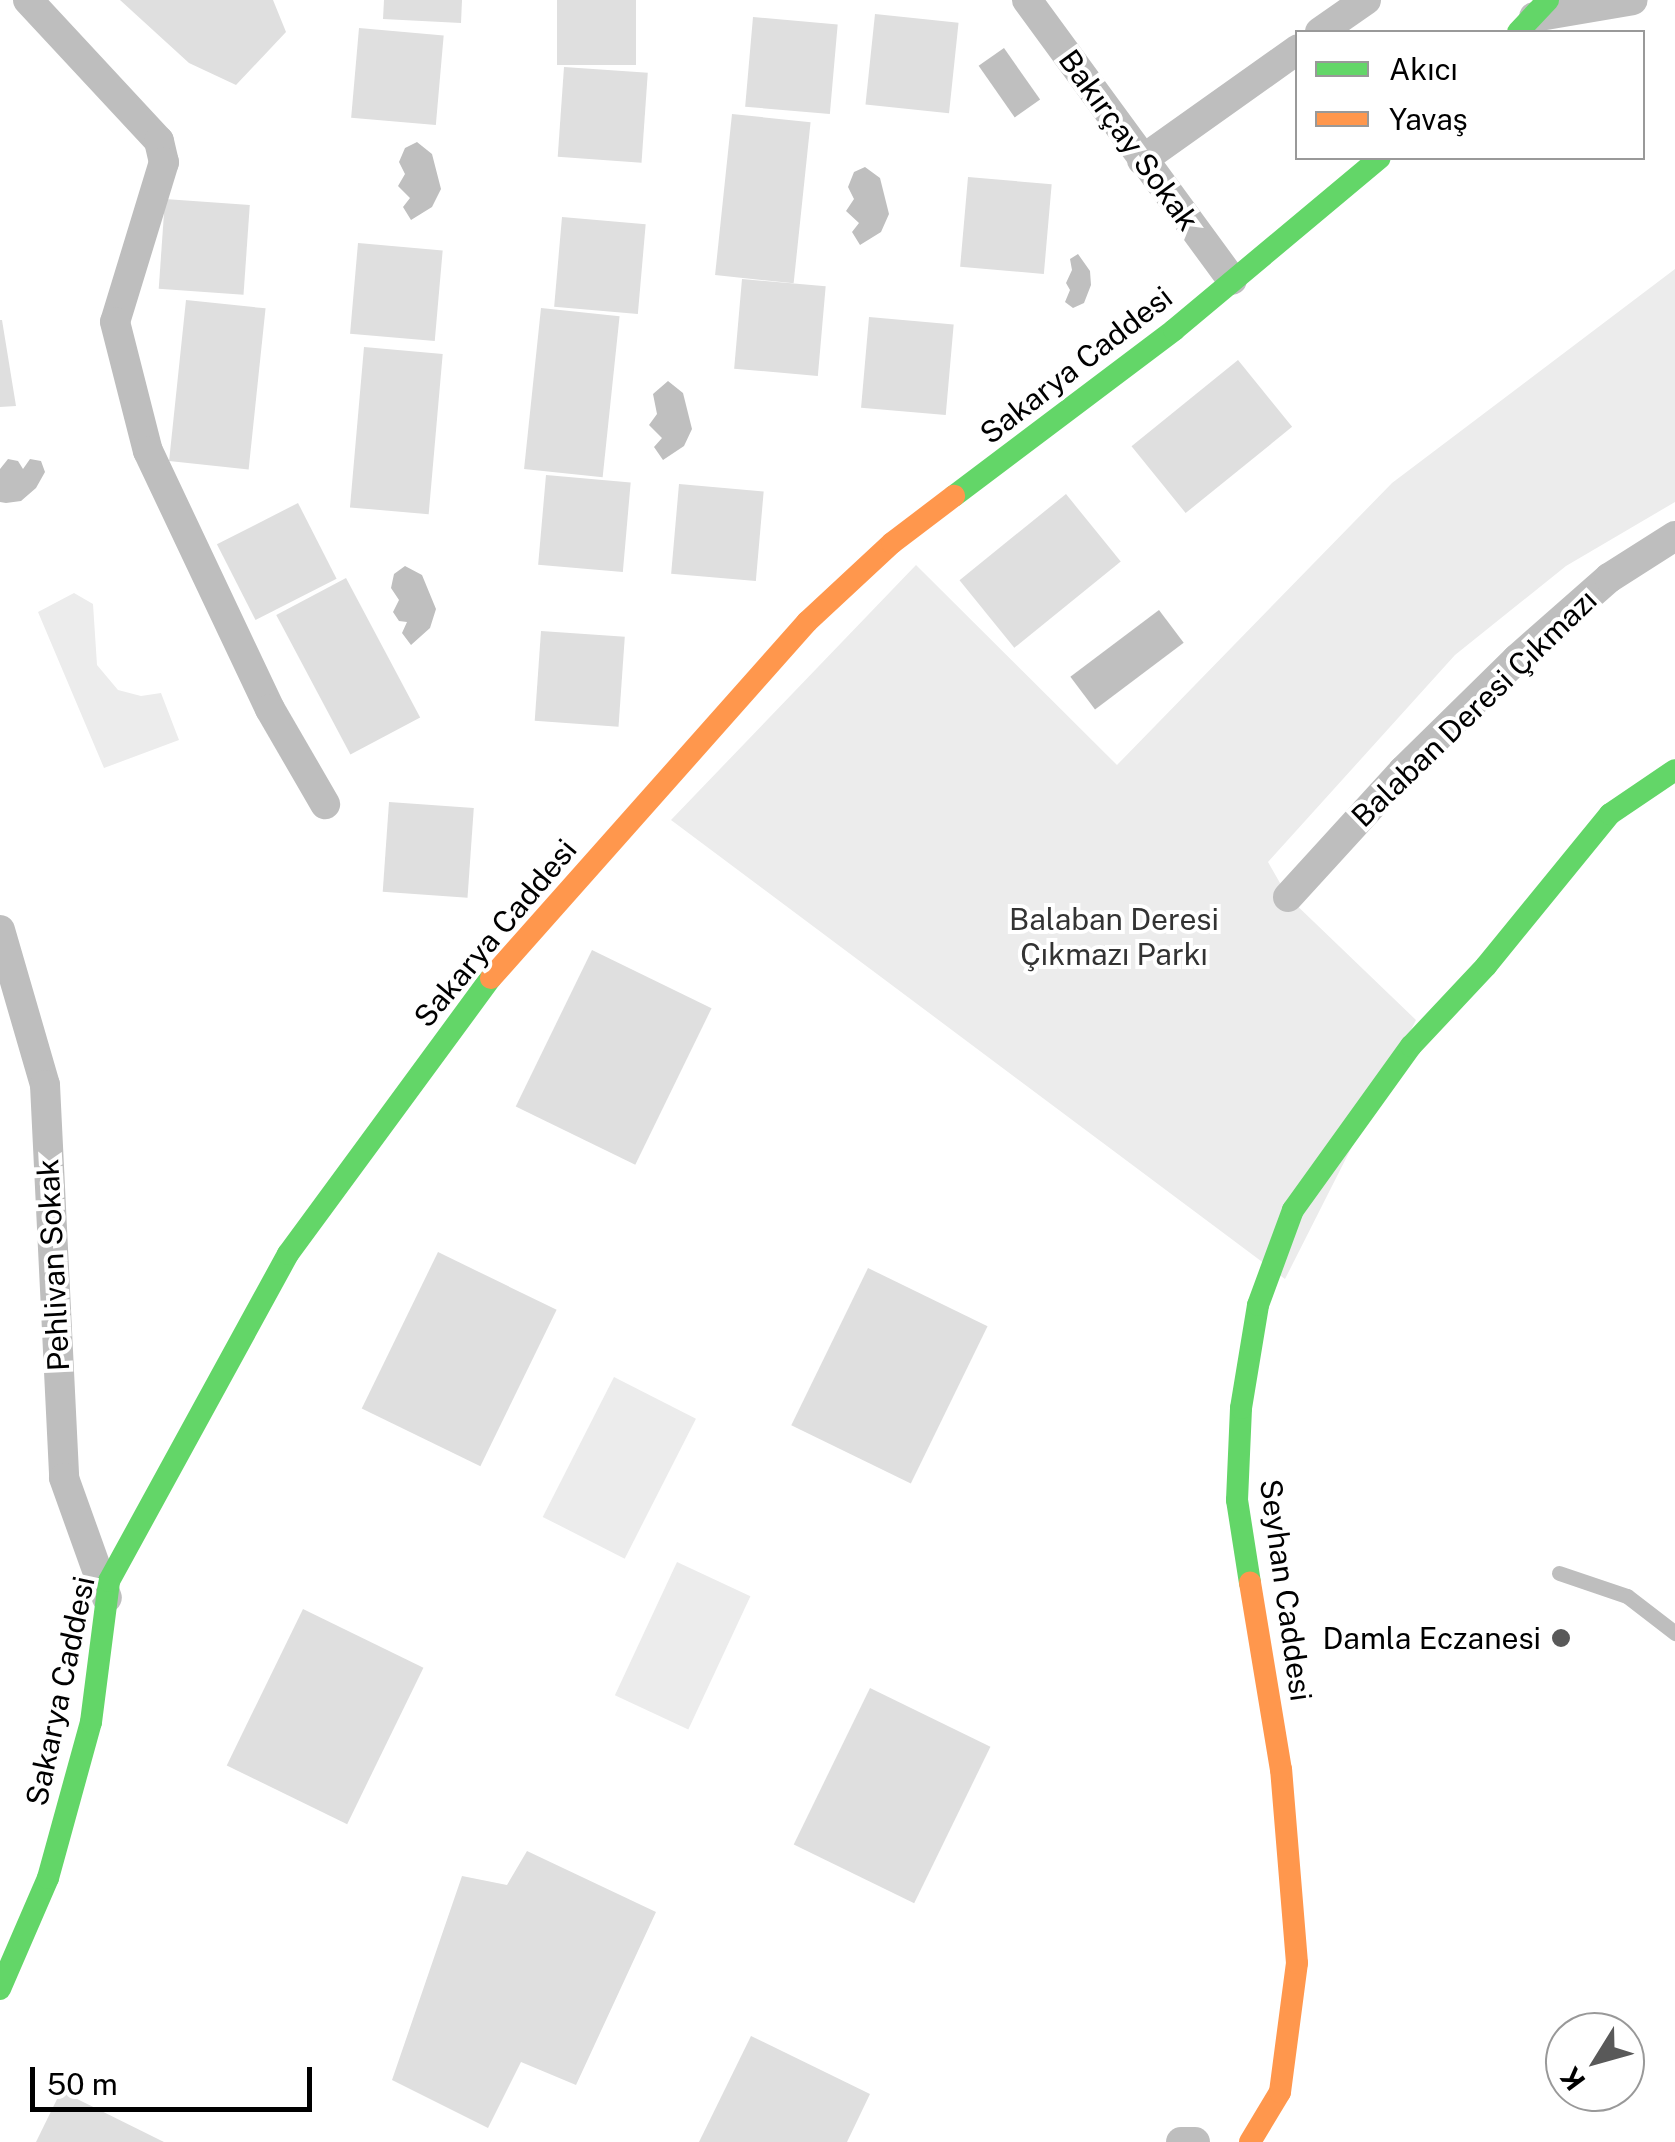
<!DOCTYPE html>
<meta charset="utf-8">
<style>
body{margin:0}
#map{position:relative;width:1675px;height:2142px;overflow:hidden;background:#fff;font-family:"Public Sans",sans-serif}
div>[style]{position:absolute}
.green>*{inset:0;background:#ececec;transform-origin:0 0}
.water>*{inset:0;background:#bfbfbf;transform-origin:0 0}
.building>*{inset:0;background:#dfdfdf;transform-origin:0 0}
.lane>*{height:15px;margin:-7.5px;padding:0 7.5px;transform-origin:7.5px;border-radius:7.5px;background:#bebebe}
.street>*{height:30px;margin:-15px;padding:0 15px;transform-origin:15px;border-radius:15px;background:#bebebe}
.fast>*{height:22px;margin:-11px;padding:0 11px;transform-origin:11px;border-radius:11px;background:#63d668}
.slow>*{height:22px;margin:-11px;padding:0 11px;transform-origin:11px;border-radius:11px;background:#ff974d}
.dots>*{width:28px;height:28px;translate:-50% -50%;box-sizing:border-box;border:5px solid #fff;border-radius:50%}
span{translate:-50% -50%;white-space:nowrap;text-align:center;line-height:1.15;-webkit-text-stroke:8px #fff;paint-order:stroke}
.street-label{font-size:30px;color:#000}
.park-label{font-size:30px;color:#333}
.poi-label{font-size:30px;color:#000}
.right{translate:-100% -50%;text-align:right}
.legend{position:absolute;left:1295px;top:30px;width:350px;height:130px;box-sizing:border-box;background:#fff;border:2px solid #999;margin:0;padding:12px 18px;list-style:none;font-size:30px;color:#000}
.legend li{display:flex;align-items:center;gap:20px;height:50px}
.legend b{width:50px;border:2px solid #999}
.north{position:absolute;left:1545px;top:2012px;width:100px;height:100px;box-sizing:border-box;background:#fff;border:2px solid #999;border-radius:50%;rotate:233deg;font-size:28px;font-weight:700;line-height:40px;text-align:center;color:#000}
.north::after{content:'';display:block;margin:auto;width:35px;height:45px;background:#595959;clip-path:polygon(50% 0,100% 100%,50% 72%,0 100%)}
.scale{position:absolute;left:30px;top:2067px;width:282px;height:45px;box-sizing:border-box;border:5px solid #000;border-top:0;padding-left:12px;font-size:30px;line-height:35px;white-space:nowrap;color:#000;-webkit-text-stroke:8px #fff;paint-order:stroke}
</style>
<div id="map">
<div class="green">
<i style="clip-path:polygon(1675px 269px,1675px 502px,1566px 566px,1455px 655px,1268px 862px,1288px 897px,1416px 1020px,1285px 1279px,671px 820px,916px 565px,1117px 765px,1392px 483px)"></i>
<i style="clip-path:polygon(74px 593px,93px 604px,97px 665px,118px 690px,141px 696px,161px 693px,179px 740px,104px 768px,38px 612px)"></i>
<i style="left:614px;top:1377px;width:92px;height:157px;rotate:27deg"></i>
<i style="left:677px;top:1562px;width:81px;height:147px;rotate:25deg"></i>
</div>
<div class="water">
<i style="left:1004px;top:48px;width:63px;height:31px;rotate:55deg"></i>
<i style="clip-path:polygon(417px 142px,432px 154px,441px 189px,432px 207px,411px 220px,403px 207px,410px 198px,398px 186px,405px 174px,399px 162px,405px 148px)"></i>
<i style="clip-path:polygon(865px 167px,880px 178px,889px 214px,881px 232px,860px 245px,852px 232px,859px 223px,846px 211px,854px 199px,848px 187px,854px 172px)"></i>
<i style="clip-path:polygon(1078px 254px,1090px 271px,1091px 285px,1084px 303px,1073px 308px,1065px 302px,1070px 290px,1066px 283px,1072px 270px,1070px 259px)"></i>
<i style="clip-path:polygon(668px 381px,683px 393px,692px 429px,684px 446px,663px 460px,654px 447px,662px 438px,649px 425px,657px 414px,653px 394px)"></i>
<i style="clip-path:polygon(8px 459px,18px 461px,23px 469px,30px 459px,41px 461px,45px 472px,36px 488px,21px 501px,6px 503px,0 502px,0 469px)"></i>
<i style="clip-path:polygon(405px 566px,422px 575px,436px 609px,430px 628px,411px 645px,402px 633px,407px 622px,399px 621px,393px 612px,399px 600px,391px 588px,394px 574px)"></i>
<i style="left:1159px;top:610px;width:41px;height:111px;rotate:53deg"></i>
</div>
<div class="building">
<i style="clip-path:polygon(120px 0,273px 0,286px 32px,236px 85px,189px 63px)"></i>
<i style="clip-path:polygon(384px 0,462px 0,461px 23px,383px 19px)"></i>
<i style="left:557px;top:0;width:79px;height:65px"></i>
<i style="left:875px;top:14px;width:84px;height:91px;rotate:6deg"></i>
<i style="left:753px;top:17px;width:85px;height:90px;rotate:5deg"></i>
<i style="left:359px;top:28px;width:85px;height:90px;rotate:5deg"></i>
<i style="left:564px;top:67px;width:84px;height:90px;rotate:4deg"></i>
<i style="left:732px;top:114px;width:79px;height:162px;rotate:6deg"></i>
<i style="left:968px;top:177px;width:84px;height:90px;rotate:5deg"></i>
<i style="left:165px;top:199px;width:85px;height:90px;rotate:4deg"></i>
<i style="left:562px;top:217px;width:84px;height:90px;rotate:5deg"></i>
<i style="left:358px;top:243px;width:85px;height:91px;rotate:5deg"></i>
<i style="left:742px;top:279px;width:84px;height:90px;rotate:5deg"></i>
<i style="left:186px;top:300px;width:80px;height:162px;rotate:6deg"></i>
<i style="left:541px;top:308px;width:79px;height:162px;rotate:6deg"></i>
<i style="left:869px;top:317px;width:85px;height:91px;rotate:5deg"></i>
<i style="clip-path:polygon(0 320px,2px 320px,16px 406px,0 407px)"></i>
<i style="left:364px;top:347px;width:79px;height:161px;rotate:5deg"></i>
<i style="left:1238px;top:360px;width:86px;height:137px;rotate:51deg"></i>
<i style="left:546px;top:475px;width:85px;height:90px;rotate:5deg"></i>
<i style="left:679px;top:484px;width:85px;height:90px;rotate:5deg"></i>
<i style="left:1066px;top:494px;width:87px;height:137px;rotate:51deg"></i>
<i style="left:298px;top:503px;width:85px;height:91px;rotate:63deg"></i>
<i style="left:346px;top:578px;width:158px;height:79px;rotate:62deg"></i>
<i style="left:541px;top:631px;width:84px;height:90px;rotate:4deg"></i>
<i style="left:389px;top:802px;width:85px;height:90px;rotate:4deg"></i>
<i style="left:592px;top:950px;width:133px;height:174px;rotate:26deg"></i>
<i style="left:438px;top:1252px;width:132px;height:174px;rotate:26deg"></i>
<i style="left:868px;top:1268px;width:133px;height:175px;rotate:26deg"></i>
<i style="left:303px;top:1609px;width:134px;height:174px;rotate:26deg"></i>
<i style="left:870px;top:1688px;width:134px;height:174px;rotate:26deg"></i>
<i style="clip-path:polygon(527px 1851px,656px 1912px,576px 2085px,521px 2062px,488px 2128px,392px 2080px,462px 1876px,507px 1885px)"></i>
<i style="clip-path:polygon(751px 2036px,870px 2094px,847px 2142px,699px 2142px)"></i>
<i style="clip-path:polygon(61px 2091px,164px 2142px,36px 2142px)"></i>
</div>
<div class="lane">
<i style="left:1559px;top:1573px;width:72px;rotate:18.7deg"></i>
<i style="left:1627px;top:1596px;width:61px;rotate:37.6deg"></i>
</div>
<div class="street">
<i style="left:28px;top:0;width:192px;rotate:47.1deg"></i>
<i style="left:159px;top:141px;width:22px;rotate:77deg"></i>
<i style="left:164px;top:162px;width:167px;rotate:107deg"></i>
<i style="left:115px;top:322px;width:133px;rotate:75.7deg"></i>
<i style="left:148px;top:451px;width:285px;rotate:64.7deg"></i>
<i style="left:270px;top:709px;width:110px;rotate:59.9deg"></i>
<i style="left:1027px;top:0;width:347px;rotate:53.8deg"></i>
<i style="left:1534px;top:17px;width:100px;rotate:-9.7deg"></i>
<i style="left:1320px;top:32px;width:56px;rotate:-34.8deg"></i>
<i style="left:1142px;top:160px;width:191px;rotate:-35.4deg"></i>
<i style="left:1288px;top:897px;width:171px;rotate:-47.6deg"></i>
<i style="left:1403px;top:771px;width:160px;rotate:-44.5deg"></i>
<i style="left:1517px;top:659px;width:123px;rotate:-41.4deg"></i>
<i style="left:1609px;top:578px;width:78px;rotate:-32.5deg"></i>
<i style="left:0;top:930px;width:161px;rotate:73.8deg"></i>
<i style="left:45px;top:1085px;width:393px;rotate:87.2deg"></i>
<i style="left:64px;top:1478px;width:127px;rotate:70.3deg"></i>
<i style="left:1181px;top:2142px;width:14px"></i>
</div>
<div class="fast">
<i style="left:1518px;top:32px;width:44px;rotate:-46.8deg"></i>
<i style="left:954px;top:496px;width:276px;rotate:-37deg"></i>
<i style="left:1174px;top:330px;width:268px;rotate:-39.9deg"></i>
<i style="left:1250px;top:1583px;width:84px;rotate:-98.9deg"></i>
<i style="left:1237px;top:1500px;width:92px;rotate:-87.5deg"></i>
<i style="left:1241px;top:1408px;width:104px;rotate:-80.6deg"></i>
<i style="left:1258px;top:1305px;width:101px;rotate:-69.8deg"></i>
<i style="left:1293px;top:1210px;width:202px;rotate:-54.3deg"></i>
<i style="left:1411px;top:1046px;width:110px;rotate:-46.8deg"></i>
<i style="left:1486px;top:966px;width:196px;rotate:-50.8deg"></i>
<i style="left:1610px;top:814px;width:78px;rotate:-34.1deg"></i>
<i style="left:0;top:1989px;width:121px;rotate:-66.6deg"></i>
<i style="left:48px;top:1878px;width:162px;rotate:-74.6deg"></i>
<i style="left:91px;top:1722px;width:142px;rotate:-82.7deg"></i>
<i style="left:109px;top:1581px;width:373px;rotate:-61.3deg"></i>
<i style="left:288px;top:1254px;width:343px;rotate:-53.7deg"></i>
</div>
<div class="slow">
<i style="left:491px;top:978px;width:476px;rotate:-48.4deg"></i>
<i style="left:807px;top:622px;width:116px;rotate:-42.9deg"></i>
<i style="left:892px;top:543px;width:78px;rotate:-37.2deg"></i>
<i style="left:1250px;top:2142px;width:58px;rotate:-59deg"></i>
<i style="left:1280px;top:2092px;width:130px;rotate:-82.5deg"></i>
<i style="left:1297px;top:1963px;width:194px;rotate:-94.7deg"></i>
<i style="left:1281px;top:1770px;width:190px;rotate:-99.4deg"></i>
</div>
<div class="dots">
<i style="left:1561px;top:1638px;background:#595959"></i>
</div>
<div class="street-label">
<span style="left:1129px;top:140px;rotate:54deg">Bakırçay Sokak</span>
<span style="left:1076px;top:365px;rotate:-38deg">Sakarya Caddesi</span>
<span style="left:1474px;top:708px;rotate:-44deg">Balaban Deresi Çıkmazı</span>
<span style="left:495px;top:933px;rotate:-50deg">Sakarya Caddesi</span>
<span style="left:53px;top:1265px;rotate:-93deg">Pehlivan Sokak</span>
<span style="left:1286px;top:1590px;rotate:82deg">Seyhan Caddesi</span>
<span style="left:60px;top:1691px;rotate:-78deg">Sakarya Caddesi</span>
</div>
<div class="park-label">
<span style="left:1114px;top:936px">Balaban Deresi<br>Çıkmazı Parkı</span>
</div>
<div class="poi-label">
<span class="right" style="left:1541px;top:1638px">Damla Eczanesi</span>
</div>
<ul class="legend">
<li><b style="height:12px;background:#63d668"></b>Akıcı</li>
<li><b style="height:12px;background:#ff974d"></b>Yavaş</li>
</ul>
<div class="north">K</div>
<div class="scale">50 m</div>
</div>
